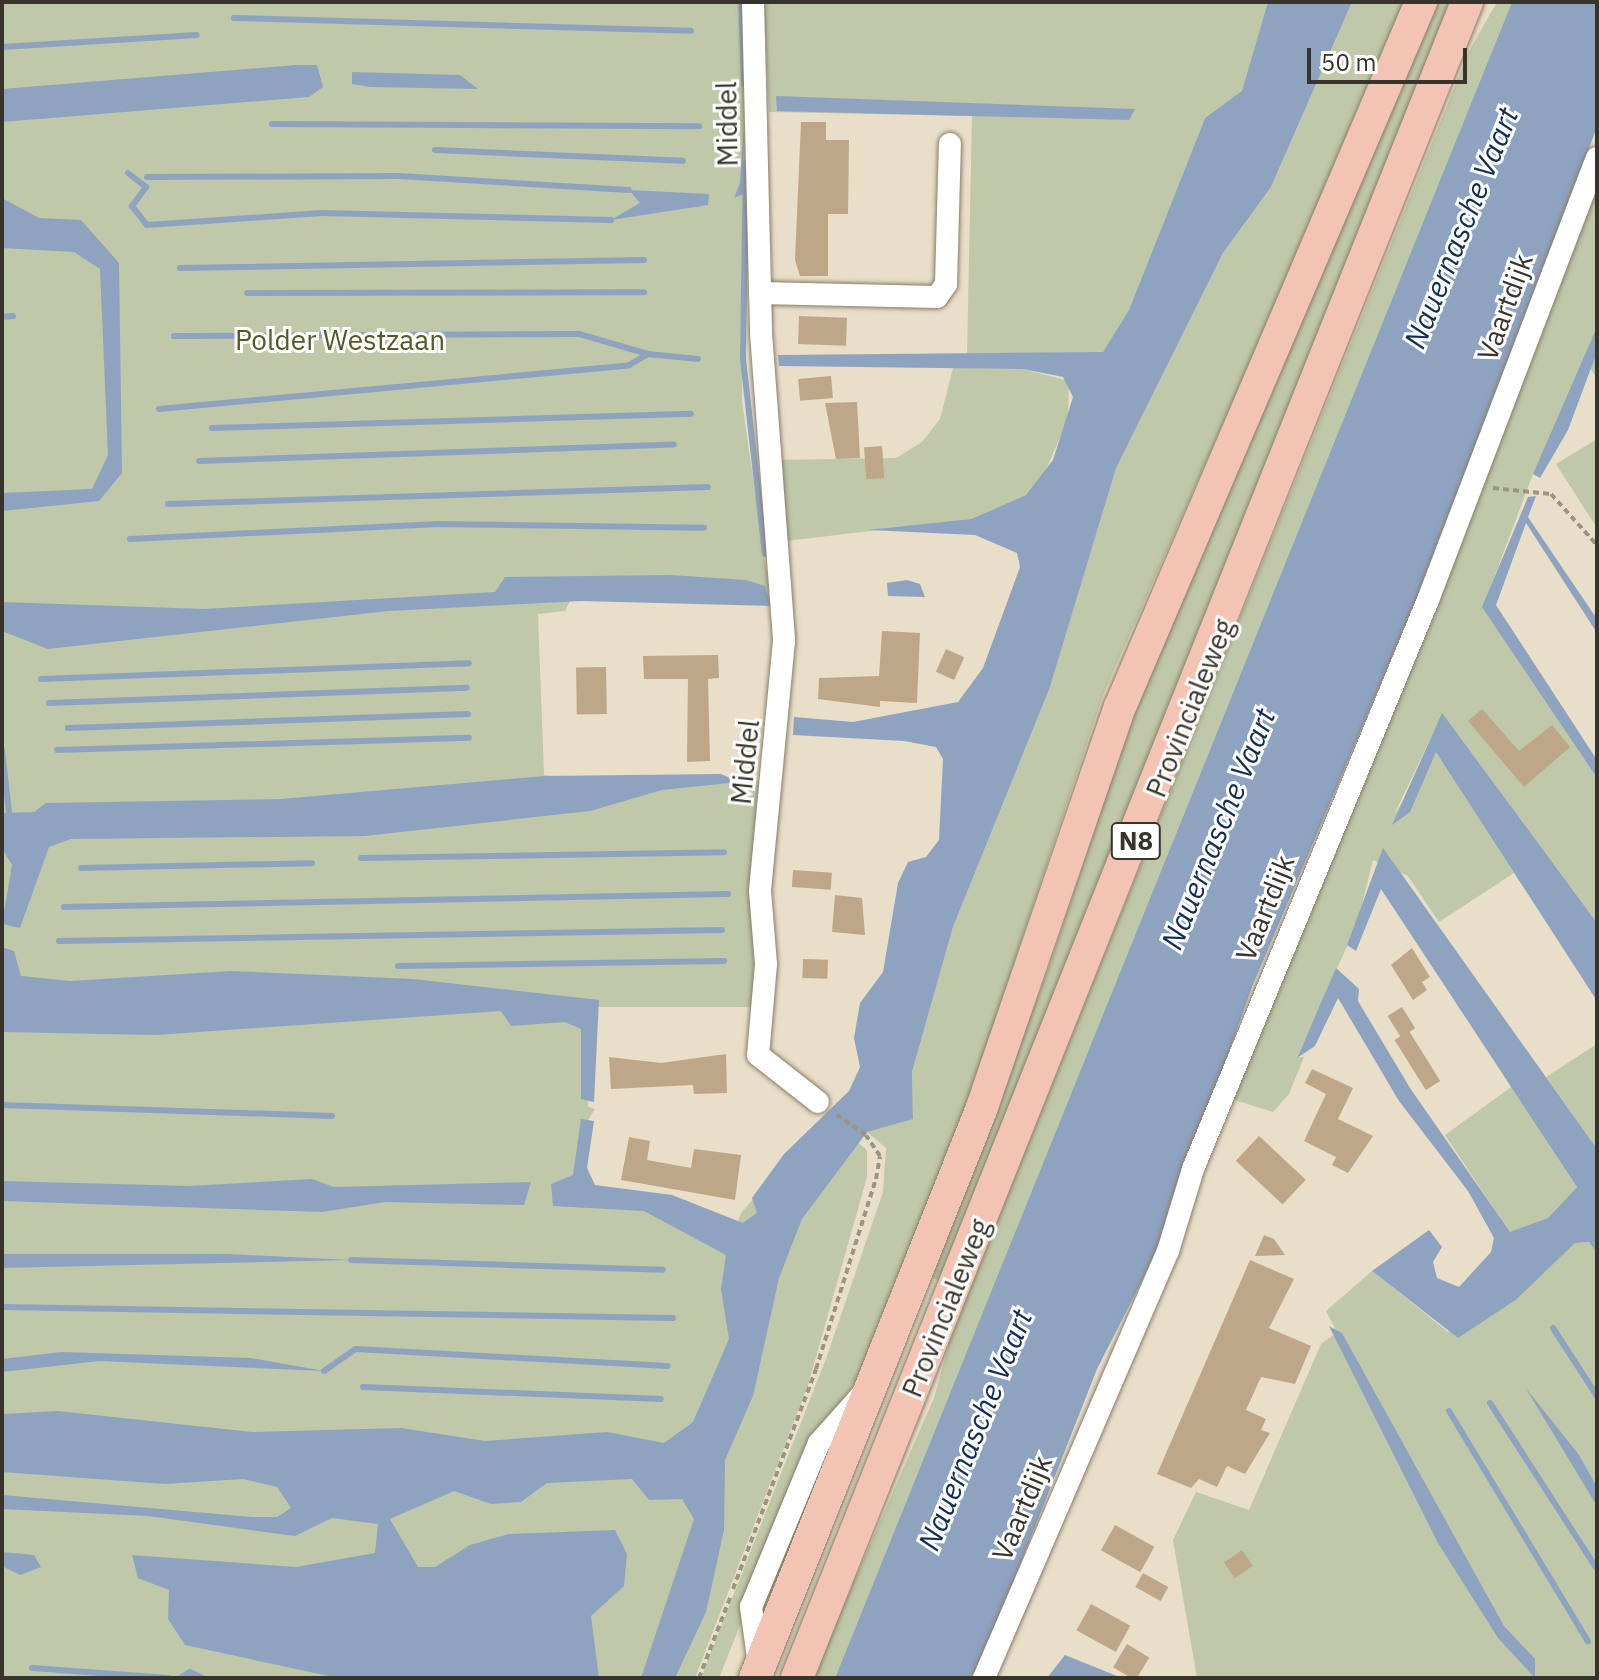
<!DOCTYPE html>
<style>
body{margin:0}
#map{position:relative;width:1599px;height:1680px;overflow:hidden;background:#e9dec8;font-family:"IBM Plex Sans",sans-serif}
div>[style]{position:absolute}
.green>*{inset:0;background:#bfc8a8}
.water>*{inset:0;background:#8ea3c0}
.stream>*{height:6px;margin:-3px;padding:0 3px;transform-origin:3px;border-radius:3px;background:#8ea3c0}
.building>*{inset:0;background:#bea789;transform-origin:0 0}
.path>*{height:4px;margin-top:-2px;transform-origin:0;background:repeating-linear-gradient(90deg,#9c9483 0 6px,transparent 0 10px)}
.roads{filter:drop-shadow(0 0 2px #877d69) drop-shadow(0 0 2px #877d69)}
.minor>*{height:22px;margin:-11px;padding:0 11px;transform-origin:11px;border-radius:11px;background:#fff}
.highway>*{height:32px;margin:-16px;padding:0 16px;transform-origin:16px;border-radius:16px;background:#f3c4b4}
span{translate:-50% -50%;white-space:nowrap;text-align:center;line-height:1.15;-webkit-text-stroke:6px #fff;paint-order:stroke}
.shield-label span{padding:2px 6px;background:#fff;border:2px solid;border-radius:6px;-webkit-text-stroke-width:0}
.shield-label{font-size:26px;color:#38342b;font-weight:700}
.street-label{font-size:28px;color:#38342b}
.park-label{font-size:28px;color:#505c26}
.water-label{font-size:30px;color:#102d54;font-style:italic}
.frame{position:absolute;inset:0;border:4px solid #38342b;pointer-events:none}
.scale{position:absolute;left:1307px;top:48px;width:160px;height:36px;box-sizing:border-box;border:4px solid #38342b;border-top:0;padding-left:10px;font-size:24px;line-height:28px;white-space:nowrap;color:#38342b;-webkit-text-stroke:6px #fff;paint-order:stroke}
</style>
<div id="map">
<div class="green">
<i style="clip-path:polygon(2px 2px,748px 2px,742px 401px,770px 597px,574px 593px,565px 611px,538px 614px,544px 775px,652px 787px,766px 781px,754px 1007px,589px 1007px,588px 1107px,595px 1109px,588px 1120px,587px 1191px,734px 1231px,741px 1213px,827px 1117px,867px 1150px,867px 1177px,808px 1385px,695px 1678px,2px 1678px)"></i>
<i style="clip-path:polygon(764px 2px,1268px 2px,1250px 75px,1242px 92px,1205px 118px,1129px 310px,1103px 353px,1084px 356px,967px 355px,972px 116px,769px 112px)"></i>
<i style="clip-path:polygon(1352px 2px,1409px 2px,1103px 695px,955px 1140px,856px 1381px,813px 1443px,719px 1678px,701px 1678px,827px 1356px,883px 1192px,886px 1148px,867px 1132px,913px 1118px,912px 1072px,953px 927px,1050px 687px,1116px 467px,1223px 253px,1271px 187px)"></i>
<i style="clip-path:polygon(1436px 2px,1456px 2px,942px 1282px,931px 1277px,1049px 967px,1142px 688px)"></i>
<i style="clip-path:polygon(1497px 2px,1512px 2px,835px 1678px,812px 1678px,934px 1398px,953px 1330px,1469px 51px)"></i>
<i style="clip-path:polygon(1597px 176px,1597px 379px,1589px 366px,1533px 474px,1483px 607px,1597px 778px,1597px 923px,1442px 714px,1394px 815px,1436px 751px,1514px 873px,1439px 922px,1408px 876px,1373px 860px,1357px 924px,1297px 1057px,1304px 1057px,1289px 1094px,1273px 1112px,1232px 1099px)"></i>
<i style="clip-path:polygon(953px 368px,1023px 369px,1069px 381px,1068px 419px,1042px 479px,1026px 495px,971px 519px,786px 541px,779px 460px,896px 458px,922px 442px,940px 419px)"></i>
<i style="clip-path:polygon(1597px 439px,1597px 528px,1556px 464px)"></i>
<i style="clip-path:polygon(1597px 1044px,1597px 1149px,1546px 1077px)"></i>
<i style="clip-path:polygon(1514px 1085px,1577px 1187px,1548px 1218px,1510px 1233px,1445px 1135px)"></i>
<i style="clip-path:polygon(1589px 1242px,1597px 1253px,1597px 1678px,1197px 1678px,1173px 1540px,1196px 1492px,1249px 1510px,1321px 1344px,1337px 1332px,1326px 1311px,1372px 1271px,1448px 1332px,1517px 1299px,1575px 1243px)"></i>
</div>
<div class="water">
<i style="clip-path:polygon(1268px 2px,1352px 2px,1271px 187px,1223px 253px,1116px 468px,1050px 687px,953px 927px,912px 1072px,913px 1119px,867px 1132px,802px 1219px,779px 1278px,753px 1396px,725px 1460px,724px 1530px,706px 1612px,675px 1678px,641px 1678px,694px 1519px,682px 1499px,649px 1500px,632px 1479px,547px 1483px,521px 1502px,491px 1504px,454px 1491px,390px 1519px,418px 1567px,435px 1567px,470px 1545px,509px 1534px,615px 1530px,627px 1554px,624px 1586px,591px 1616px,599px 1678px,338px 1678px,185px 1645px,168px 1619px,169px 1590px,138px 1578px,132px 1555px,296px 1567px,375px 1553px,378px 1524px,332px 1518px,295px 1536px,148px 1516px,2px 1509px,2px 1495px,252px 1517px,277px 1517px,291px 1508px,277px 1487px,243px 1479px,165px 1484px,2px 1472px,2px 1414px,58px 1411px,252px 1432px,401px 1428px,485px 1441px,607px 1432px,664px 1443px,693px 1422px,729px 1339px,721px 1289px,726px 1255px,644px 1211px,553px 1206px,551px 1184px,573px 1175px,581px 1119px,594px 1121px,587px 1168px,595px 1185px,672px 1195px,743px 1223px,757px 1213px,752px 1198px,784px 1154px,849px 1091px,860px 1067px,854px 1038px,860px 1003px,883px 972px,898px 883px,908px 862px,926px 857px,939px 840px,943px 759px,936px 747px,904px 741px,793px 735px,794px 717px,853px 722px,958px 702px,983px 668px,1020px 567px,1017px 553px,975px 535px,868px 530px,971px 519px,1026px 495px,1053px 460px,1073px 397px,1063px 377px,1023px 369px,779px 366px,778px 355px,1103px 352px,1129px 310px,1205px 118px,1242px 91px)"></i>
<i style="clip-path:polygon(1512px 2px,1597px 2px,1597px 127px,1444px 534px,1252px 987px,1159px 1247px,1097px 1369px,981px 1664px,970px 1678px,835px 1678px)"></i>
<i style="clip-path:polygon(296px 65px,317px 65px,323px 87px,309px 97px,2px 122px,2px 89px)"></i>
<i style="clip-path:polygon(352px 72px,460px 75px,478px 89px,370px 87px,352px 84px)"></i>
<i style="clip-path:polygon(776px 96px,1135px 109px,1129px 120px,777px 111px)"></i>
<i style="clip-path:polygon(744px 124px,743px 194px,734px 198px,740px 183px)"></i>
<i style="clip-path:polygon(629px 190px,709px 194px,708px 205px,611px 220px,640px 203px)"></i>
<i style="clip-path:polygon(2px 198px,39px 218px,81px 220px,119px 263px,122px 473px,99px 501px,2px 511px,2px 493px,92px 489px,108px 455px,100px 269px,74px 252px,2px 248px)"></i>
<i style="clip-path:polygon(1597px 327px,1597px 352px,1568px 430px,1540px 478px,1533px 474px)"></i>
<i style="clip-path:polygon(1536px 496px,1528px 517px,1597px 619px,1597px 633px,1526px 523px,1496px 605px,1597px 760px,1597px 778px,1482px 607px,1528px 497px)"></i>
<i style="clip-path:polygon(670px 575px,746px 580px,765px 586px,771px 606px,581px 601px,388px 611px,48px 649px,2px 631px,2px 602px,204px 609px,495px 592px,505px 577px)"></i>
<i style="clip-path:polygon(907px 580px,920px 584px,925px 597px,888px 596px,887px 583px)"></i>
<i style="clip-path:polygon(1442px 713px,1597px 923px,1597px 1001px,1436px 752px,1410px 812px,1392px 825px)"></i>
<i style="clip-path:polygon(721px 774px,739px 782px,662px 790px,590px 811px,365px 836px,71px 839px,49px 847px,20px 928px,2px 924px,12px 865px,2px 848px,2px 813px,34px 812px,46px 803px,281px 799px,544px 776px)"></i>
<i style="clip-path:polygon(1383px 848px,1597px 1149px,1597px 1253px,1589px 1242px,1575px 1243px,1517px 1299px,1458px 1338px,1372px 1271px,1429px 1230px,1442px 1247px,1433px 1262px,1437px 1278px,1459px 1287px,1491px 1252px,1494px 1238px,1468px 1191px,1399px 1101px,1338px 998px,1315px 1046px,1297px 1058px,1336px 968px,1359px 989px,1358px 1001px,1410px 1088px,1510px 1232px,1548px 1218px,1577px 1187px,1381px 889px,1356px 951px,1347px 945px)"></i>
<i style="clip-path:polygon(2px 947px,14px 951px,21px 976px,70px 981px,231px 971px,413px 979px,599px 1000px,594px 1102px,581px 1099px,581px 1029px,565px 1022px,511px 1026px,501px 1011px,156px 1035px,2px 1032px)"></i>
<i style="clip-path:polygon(312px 1179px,334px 1187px,531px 1182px,524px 1205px,385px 1202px,322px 1212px,2px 1201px,2px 1181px,189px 1186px)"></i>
<i style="clip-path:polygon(2px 1254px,227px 1254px,351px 1260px,2px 1268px)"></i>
<i style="clip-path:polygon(1329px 1326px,1342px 1333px,1504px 1626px,1535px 1659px,1535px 1678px,1498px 1638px,1438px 1543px)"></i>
<i style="clip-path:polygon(61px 1352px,251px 1358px,324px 1371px,99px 1361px,2px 1372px,2px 1359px)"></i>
<i style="clip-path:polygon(1525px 1387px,1579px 1455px,1597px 1487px,1597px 1506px)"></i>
<i style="clip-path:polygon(2px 1552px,34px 1555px,41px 1567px,20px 1575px,2px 1566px)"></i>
<i style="clip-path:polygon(1065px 1655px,1122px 1678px,1047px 1678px)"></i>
</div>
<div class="stream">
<i style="left:741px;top:2px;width:82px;rotate:87.9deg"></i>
<i style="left:234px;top:18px;width:457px;rotate:1.6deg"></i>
<i style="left:2px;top:47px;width:195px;rotate:-3.5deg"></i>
<i style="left:272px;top:124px;width:427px;rotate:0.3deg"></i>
<i style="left:435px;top:150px;width:248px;rotate:2.5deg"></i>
<i style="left:746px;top:163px;width:196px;rotate:90.9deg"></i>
<i style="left:743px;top:359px;width:196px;rotate:83.6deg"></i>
<i style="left:128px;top:173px;width:23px;rotate:38deg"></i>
<i style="left:146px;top:187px;width:24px;rotate:126deg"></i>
<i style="left:132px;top:206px;width:24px;rotate:52deg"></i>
<i style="left:147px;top:225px;width:175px;rotate:-3.9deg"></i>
<i style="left:322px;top:213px;width:289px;rotate:1.4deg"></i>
<i style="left:147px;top:177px;width:252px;rotate:-0.2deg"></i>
<i style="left:399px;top:176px;width:230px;rotate:3.5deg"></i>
<i style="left:180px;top:268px;width:464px;rotate:-1deg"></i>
<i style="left:247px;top:293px;width:397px;rotate:-0.1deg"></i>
<i style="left:2px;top:317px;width:11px;rotate:-5deg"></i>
<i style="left:648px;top:354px;width:50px;rotate:5.7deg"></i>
<i style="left:159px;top:409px;width:472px;rotate:-5.3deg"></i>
<i style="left:629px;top:365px;width:22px;rotate:-30deg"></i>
<i style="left:648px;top:354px;width:72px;rotate:-163.8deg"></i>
<i style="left:579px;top:334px;width:405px;rotate:179.7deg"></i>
<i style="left:212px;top:428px;width:479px;rotate:-1.7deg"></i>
<i style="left:199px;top:461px;width:475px;rotate:-2deg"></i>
<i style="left:168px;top:504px;width:540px;rotate:-1.8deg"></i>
<i style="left:130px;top:539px;width:304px;rotate:-2.8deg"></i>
<i style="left:434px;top:524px;width:270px;rotate:0.8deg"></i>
<i style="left:41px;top:679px;width:428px;rotate:-2.1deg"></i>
<i style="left:49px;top:703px;width:418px;rotate:-2.1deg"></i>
<i style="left:68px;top:728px;width:400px;rotate:-2deg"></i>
<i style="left:2px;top:750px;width:62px;rotate:83.6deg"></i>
<i style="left:57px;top:750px;width:412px;rotate:-1.7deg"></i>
<i style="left:361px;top:858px;width:363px;rotate:-0.9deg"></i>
<i style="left:81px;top:868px;width:231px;rotate:-1.2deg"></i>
<i style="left:64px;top:907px;width:664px;rotate:-1.12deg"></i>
<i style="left:59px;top:941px;width:663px;rotate:-0.95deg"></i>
<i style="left:398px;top:966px;width:326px;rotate:-0.9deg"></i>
<i style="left:2px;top:1105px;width:330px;rotate:1.9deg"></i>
<i style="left:351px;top:1260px;width:312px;rotate:1.8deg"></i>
<i style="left:2px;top:1307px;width:671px;rotate:0.94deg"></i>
<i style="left:1553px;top:1328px;width:81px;rotate:57.1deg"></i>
<i style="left:324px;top:1371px;width:38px;rotate:-35deg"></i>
<i style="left:355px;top:1349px;width:313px;rotate:3.1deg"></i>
<i style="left:363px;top:1387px;width:298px;rotate:2.3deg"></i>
<i style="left:1490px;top:1403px;width:197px;rotate:57.2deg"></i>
<i style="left:1449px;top:1411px;width:269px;rotate:58.9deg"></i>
<i style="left:32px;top:1668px;width:137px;rotate:4.2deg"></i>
<i style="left:180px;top:1678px;width:12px;rotate:-31deg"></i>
<i style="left:190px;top:1672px;width:14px;rotate:25deg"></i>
</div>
<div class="building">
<i style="clip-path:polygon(801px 122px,826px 122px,826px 140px,849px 140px,848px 214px,828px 214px,828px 276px,800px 276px,795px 260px)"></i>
<i style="left:799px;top:316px;width:48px;height:28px;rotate:2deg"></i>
<i style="left:831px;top:376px;width:22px;height:33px;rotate:85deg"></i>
<i style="clip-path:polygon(857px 402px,860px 458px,836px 459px,825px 403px)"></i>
<i style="left:882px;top:446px;width:32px;height:18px;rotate:86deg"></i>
<i style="clip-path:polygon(882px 631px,920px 633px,917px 703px,880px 701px,880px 707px,818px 699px,819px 678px,879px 676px)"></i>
<i style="left:946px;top:649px;width:20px;height:25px;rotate:24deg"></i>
<i style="clip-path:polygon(718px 655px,719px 678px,708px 679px,710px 761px,687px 762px,688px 679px,644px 679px,643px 656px)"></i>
<i style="left:606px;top:667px;width:47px;height:30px;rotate:89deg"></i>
<i style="clip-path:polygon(1482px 709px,1519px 751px,1552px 725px,1570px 747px,1524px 787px,1468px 721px)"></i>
<i style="left:793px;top:870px;width:39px;height:17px;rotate:4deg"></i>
<i style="clip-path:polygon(835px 895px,862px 898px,865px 935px,832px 932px)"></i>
<i style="clip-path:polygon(1412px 948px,1430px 977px,1422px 982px,1427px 990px,1413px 1000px,1391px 965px)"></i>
<i style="left:803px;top:959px;width:25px;height:19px;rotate:2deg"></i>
<i style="left:1402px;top:1007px;width:25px;height:17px;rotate:58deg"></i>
<i style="left:1409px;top:1031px;width:59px;height:17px;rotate:58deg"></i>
<i style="clip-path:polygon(726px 1054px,727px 1093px,694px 1094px,693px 1085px,611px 1089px,609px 1057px,661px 1063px)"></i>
<i style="clip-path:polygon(1312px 1069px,1353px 1088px,1338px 1119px,1373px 1136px,1348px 1173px,1332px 1165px,1336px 1157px,1304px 1141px,1326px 1094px,1305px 1083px)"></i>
<i style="left:1259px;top:1136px;width:64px;height:34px;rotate:43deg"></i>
<i style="clip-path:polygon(629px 1137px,650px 1141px,647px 1160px,691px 1168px,694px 1149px,741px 1155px,735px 1200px,621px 1180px)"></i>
<i style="clip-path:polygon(1264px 1235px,1274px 1239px,1285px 1255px,1255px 1256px)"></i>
<i style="clip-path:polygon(1250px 1260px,1294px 1279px,1269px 1328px,1311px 1346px,1295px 1384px,1261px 1377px,1246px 1410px,1266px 1419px,1261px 1430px,1270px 1433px,1245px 1474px,1227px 1466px,1217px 1487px,1199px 1479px,1191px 1488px,1157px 1474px)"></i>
<i style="left:1115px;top:1525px;width:45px;height:29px;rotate:29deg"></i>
<i style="left:1242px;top:1550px;width:19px;height:22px;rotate:55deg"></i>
<i style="left:1143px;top:1573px;width:29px;height:16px;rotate:29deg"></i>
<i style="left:1091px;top:1604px;width:45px;height:30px;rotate:29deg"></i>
<i style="left:1127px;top:1644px;width:26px;height:27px;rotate:31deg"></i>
</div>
<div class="path">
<i style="left:1493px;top:488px;width:58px;rotate:5.9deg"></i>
<i style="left:1551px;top:494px;width:69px;rotate:48deg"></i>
<i style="left:733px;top:1589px;width:235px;rotate:-69.3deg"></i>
<i style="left:816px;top:1369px;width:199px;rotate:-72.5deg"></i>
<i style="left:876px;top:1179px;width:23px;rotate:-80deg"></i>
<i style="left:880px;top:1156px;width:25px;rotate:-124deg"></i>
<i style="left:866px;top:1135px;width:40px;rotate:-145.1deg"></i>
<i style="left:699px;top:1678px;width:86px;rotate:-68.8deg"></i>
</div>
<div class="roads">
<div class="minor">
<i style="left:753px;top:2px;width:331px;rotate:88.6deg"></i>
<i style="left:761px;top:333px;width:309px;rotate:85.7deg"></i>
<i style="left:784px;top:641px;width:251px;rotate:95.5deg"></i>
<i style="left:760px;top:891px;width:73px;rotate:85.3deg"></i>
<i style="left:766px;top:964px;width:91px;rotate:95deg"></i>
<i style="left:758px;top:1055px;width:76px;rotate:38.1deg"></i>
<i style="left:760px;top:293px;width:177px;rotate:1.3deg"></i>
<i style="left:937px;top:297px;width:16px;rotate:-55deg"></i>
<i style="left:946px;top:284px;width:140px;rotate:-88.4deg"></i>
<i style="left:759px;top:1665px;width:59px;rotate:-97.9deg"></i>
<i style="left:751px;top:1607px;width:178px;rotate:-67.5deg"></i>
<i style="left:819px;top:1443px;width:62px;rotate:-48.3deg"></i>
<i style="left:984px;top:1678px;width:465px;rotate:-66.7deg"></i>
<i style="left:1168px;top:1251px;width:86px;rotate:-73deg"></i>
<i style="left:1193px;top:1169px;width:616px;rotate:-67.56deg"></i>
<i style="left:1428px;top:600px;width:473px;rotate:-69.1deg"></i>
</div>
<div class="highway">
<i style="left:755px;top:1678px;width:611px;rotate:-68.3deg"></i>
<i style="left:981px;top:1110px;width:426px;rotate:-71deg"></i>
<i style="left:1120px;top:707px;width:767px;rotate:-66.88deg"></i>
<i style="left:797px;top:1678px;width:1805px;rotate:-68.21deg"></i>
</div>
</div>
<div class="shield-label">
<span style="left:1136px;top:841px">N8</span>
</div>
<div class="street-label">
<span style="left:727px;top:124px;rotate:-91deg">Middel</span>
<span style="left:1505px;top:307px;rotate:-70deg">Vaartdijk</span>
<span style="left:1190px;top:708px;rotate:-68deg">Provincialeweg</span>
<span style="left:745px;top:762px;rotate:-84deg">Middel</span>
<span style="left:1265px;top:908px;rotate:-68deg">Vaartdijk</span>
<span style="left:946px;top:1308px;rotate:-68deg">Provincialeweg</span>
<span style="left:1022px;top:1508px;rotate:-67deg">Vaartdijk</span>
</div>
<div class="park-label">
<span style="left:340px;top:340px">Polder Westzaan</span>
</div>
<div class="water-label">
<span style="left:1461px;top:228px;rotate:-68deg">Nauernasche Vaart</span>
<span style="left:1218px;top:829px;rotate:-68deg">Nauernasche Vaart</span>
<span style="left:975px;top:1430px;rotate:-68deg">Nauernasche Vaart</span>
</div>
<div class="frame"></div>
<div class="scale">50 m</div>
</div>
